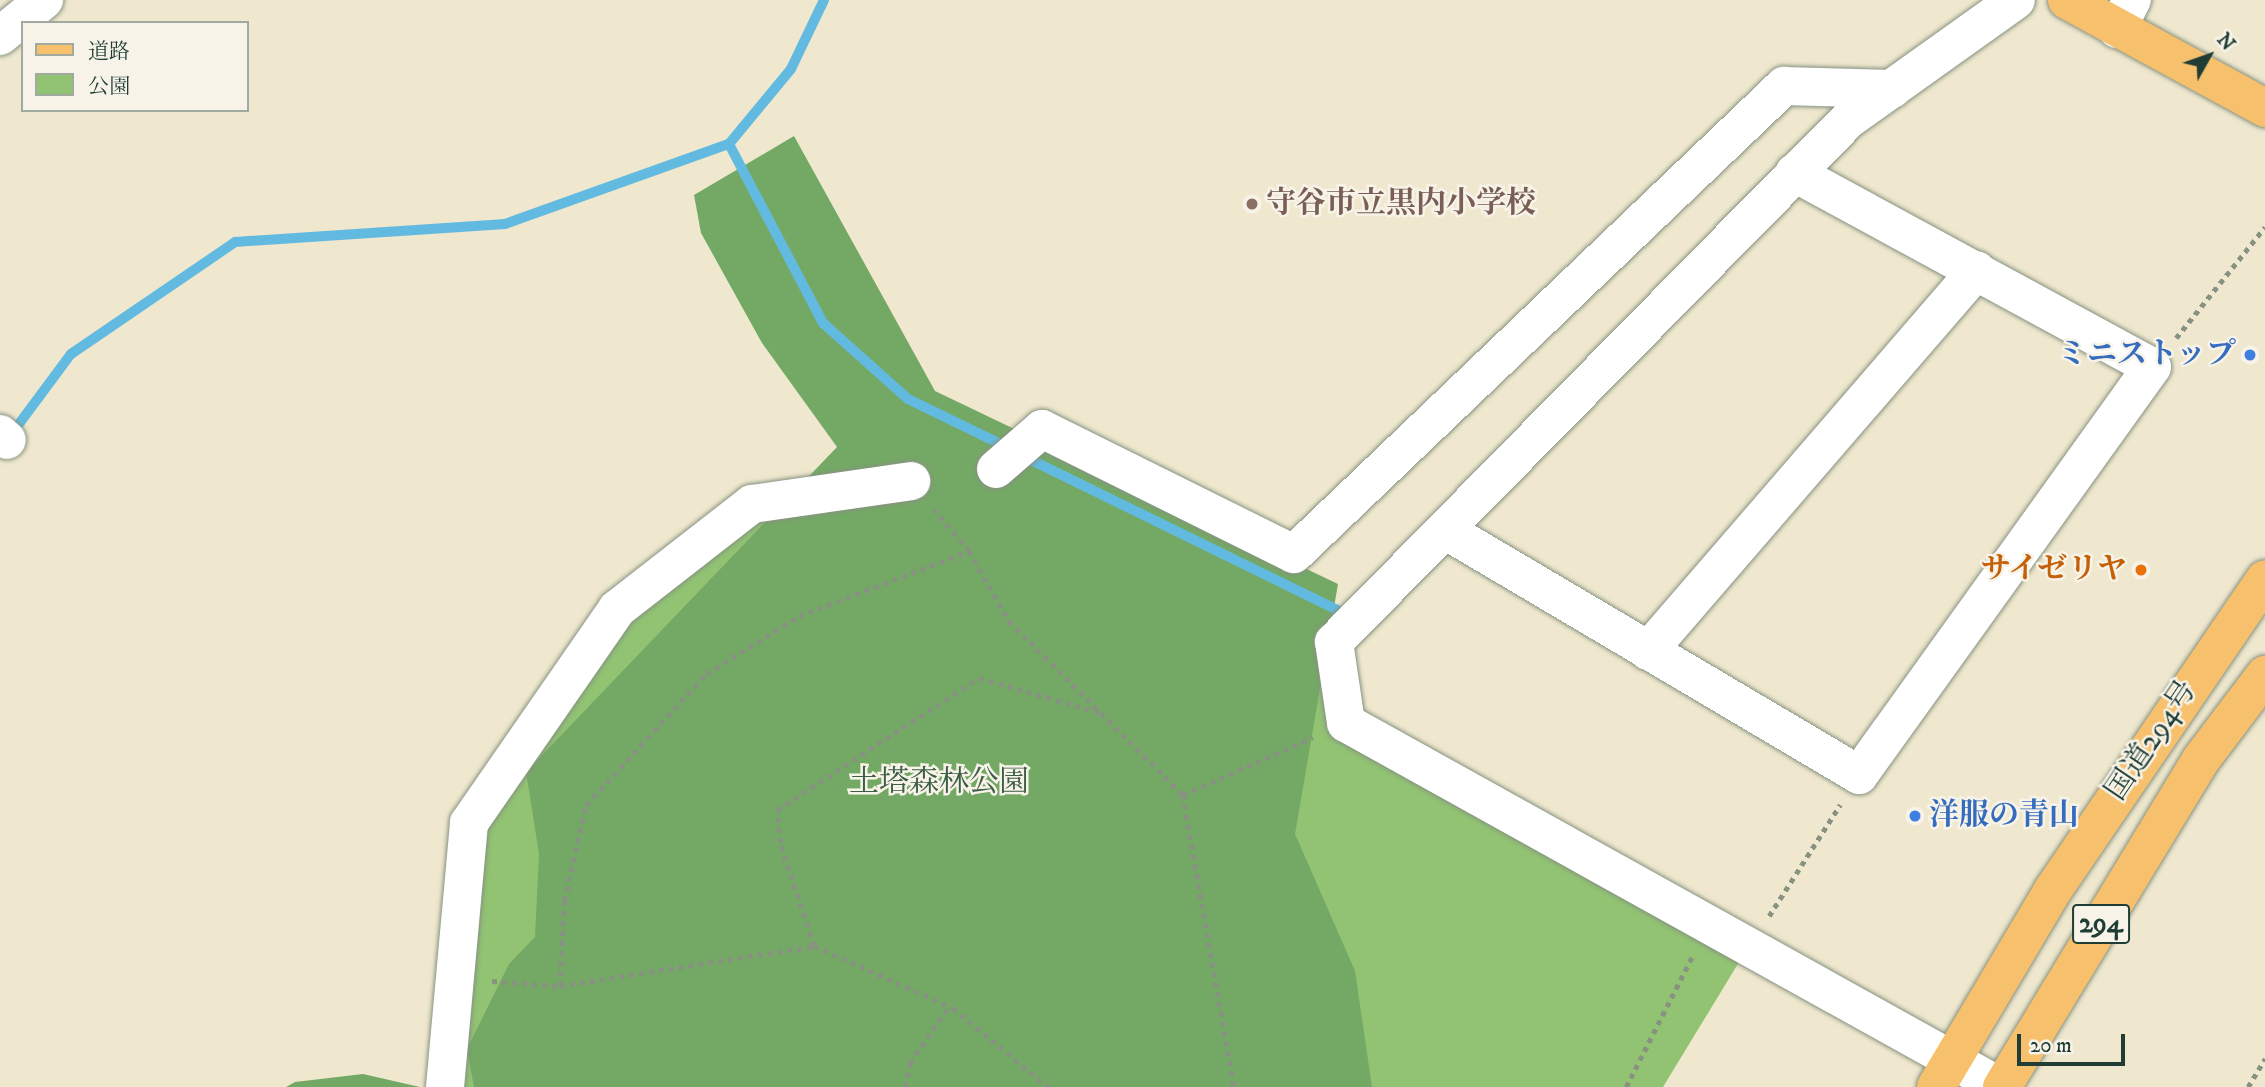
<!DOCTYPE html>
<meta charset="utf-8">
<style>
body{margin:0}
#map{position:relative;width:2265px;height:1087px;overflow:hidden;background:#efe8ce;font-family:"IM FELL DW Pica","Noto Serif JP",serif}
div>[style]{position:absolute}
.green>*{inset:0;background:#91c373}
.forest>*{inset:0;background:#74a965}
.stream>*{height:10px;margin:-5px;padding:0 5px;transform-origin:5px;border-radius:5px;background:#63bae0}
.path>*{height:4.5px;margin-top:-2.25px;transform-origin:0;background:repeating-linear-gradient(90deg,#879281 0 5px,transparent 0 10px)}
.roads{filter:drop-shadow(0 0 2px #879281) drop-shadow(0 0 2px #879281)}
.minor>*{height:38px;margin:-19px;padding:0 19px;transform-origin:19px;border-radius:19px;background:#fff}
.major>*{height:38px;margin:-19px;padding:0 19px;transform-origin:19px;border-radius:19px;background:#f7c06c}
.highway>*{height:38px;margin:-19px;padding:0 19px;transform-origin:19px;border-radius:19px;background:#f7c06c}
.dots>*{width:19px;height:19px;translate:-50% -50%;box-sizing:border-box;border:4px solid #f7f3e8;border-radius:50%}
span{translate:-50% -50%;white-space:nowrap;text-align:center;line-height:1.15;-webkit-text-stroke:5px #f7f3e8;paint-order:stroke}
.shield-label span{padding:2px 5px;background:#f7f3e8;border:2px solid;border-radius:5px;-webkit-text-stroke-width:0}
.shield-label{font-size:28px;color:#1f3d34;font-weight:700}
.education-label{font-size:30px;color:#785e54;font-weight:700}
.left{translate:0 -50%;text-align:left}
.shop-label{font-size:30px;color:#366cbe;font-weight:700}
.right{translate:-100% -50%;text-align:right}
.food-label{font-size:30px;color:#c56008;font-weight:700}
.street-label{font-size:30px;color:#1f3d34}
.park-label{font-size:30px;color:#3c5e44}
.legend{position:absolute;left:21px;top:21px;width:228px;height:91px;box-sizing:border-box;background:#f7f3e8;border:2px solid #a1aaa0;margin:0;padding:9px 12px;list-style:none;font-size:21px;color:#1f3d34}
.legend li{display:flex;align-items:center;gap:14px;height:35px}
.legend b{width:35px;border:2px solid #a1aaa0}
.north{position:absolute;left:2174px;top:21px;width:70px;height:70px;-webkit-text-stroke:5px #f7f3e8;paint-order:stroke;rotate:50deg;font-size:19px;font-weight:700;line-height:28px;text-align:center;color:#1f3d34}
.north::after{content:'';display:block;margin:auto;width:24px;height:32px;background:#1f3d34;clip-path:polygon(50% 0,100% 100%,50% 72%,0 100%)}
.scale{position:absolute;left:2017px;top:1034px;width:108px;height:32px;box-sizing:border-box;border:4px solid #1f3d34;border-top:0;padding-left:9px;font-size:21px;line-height:24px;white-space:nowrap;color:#1f3d34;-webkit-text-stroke:5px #f7f3e8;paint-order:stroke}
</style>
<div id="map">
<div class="green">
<i style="clip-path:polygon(752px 504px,1334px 642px,1346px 723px,1747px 949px,1663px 1087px,445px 1087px,469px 823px,604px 628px)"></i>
</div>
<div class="forest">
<i style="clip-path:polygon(794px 136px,935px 391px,1338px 584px,1295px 834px,1355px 971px,1372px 1087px,474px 1087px,467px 1049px,509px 964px,535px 937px,539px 854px,526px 772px,837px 447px,762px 343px,701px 233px,694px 195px)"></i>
<i style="clip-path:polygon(363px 1074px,420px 1087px,286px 1087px,295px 1082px)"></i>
</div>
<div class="stream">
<i style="left:824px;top:0;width:76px;rotate:115.6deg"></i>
<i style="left:791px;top:69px;width:97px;rotate:129.6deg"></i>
<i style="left:729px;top:144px;width:202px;rotate:62.3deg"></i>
<i style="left:823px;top:323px;width:114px;rotate:41.8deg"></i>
<i style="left:908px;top:399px;width:112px;rotate:25.9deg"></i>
<i style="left:10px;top:436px;width:102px;rotate:-53.4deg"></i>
<i style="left:71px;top:354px;width:199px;rotate:-34.3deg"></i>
<i style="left:235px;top:242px;width:271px;rotate:-3.8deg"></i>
<i style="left:505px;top:224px;width:238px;rotate:-19.7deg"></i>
<i style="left:1023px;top:456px;width:365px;rotate:26.1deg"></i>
</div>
<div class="path">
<i style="left:2176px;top:338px;width:142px;rotate:-51.3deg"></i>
<i style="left:969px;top:551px;width:81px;rotate:60.3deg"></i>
<i style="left:1009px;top:621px;width:246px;rotate:45deg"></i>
<i style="left:1183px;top:795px;width:142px;rotate:-24deg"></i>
<i style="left:1183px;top:795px;width:296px;rotate:80.1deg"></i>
<i style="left:1769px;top:916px;width:132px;rotate:-57.4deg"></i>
<i style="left:814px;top:946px;width:108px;rotate:-108.3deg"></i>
<i style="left:780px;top:843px;width:33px;rotate:-95deg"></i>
<i style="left:777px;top:810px;width:241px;rotate:-33.2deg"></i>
<i style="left:979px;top:678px;width:127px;rotate:16deg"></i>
<i style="left:492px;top:981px;width:68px;rotate:4.2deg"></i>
<i style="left:560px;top:986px;width:257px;rotate:-8.9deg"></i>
<i style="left:814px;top:946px;width:152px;rotate:24deg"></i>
<i style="left:953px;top:1008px;width:124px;rotate:39.7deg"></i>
<i style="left:560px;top:986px;width:85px;rotate:-87.3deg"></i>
<i style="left:564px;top:901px;width:98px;rotate:-77.1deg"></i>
<i style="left:586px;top:805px;width:178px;rotate:-47.5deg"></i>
<i style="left:706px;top:674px;width:110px;rotate:-31.9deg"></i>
<i style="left:799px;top:616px;width:182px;rotate:-20.9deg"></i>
<i style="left:969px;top:551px;width:54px;rotate:-130.5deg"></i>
<i style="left:905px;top:1087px;width:25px;rotate:-78deg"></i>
<i style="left:910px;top:1063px;width:69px;rotate:-55.6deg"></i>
<i style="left:1626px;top:1087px;width:146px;rotate:-63.1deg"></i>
<i style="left:2248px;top:1087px;width:33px;rotate:-59deg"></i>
</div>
<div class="roads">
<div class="minor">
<i style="left:2117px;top:29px;width:33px;rotate:-63deg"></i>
<i style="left:0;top:36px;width:57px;rotate:-39.3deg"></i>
<i style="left:0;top:434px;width:9px;rotate:41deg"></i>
<i style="left:996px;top:469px;width:61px;rotate:-41deg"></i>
<i style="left:1042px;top:429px;width:281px;rotate:26.4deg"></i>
<i style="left:1294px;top:554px;width:678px;rotate:-43.68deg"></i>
<i style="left:1784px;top:86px;width:108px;rotate:1.6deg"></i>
<i style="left:1445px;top:530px;width:481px;rotate:30.6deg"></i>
<i style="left:1859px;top:775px;width:502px;rotate:-54.32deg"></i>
<i style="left:2152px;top:367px;width:407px;rotate:-151.5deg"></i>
<i style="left:1648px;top:651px;width:503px;rotate:-49.19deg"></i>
<i style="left:445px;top:1087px;width:265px;rotate:-84.8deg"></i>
<i style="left:469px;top:823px;width:260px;rotate:-55.3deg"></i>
<i style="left:617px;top:609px;width:171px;rotate:-37.9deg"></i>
<i style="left:752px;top:504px;width:161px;rotate:-8.2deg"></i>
<i style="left:2001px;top:1087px;width:749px;rotate:-150.94deg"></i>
<i style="left:1346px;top:723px;width:82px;rotate:-98.4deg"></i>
<i style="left:1334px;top:642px;width:734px;rotate:-45.44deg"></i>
<i style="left:1849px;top:119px;width:205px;rotate:-35.5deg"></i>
</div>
<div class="major">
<i style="left:2067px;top:0;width:226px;rotate:28.6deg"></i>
</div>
<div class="highway">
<i style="left:1936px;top:1087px;width:229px;rotate:-59.3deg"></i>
<i style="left:2053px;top:890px;width:376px;rotate:-55.7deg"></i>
<i style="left:2002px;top:1087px;width:381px;rotate:-58.7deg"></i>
<i style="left:2200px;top:761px;width:108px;rotate:-52.9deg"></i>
</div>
</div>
<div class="dots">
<i style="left:1252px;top:204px;background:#8d6e63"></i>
<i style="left:2250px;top:355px;background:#3f7fe0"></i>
<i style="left:2141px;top:570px;background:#e8710a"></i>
<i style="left:1915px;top:816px;background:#3f7fe0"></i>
</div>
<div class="shield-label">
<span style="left:2101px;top:924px">294</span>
</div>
<div class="education-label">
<span class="left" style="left:1266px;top:204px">守谷市立黒内小学校</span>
</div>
<div class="shop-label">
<span class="right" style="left:2236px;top:355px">ミニストップ</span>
<span class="left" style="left:1929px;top:816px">洋服の青山</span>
</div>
<div class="food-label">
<span class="right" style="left:2127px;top:570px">サイゼリヤ</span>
</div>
<div class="street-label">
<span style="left:2152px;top:741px;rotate:-56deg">国道294号</span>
</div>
<div class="park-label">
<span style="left:939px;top:783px">土塔森林公園</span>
</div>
<ul class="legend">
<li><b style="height:9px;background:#f7c06c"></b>道路</li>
<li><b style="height:19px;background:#91c373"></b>公園</li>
</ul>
<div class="north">N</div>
<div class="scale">20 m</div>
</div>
